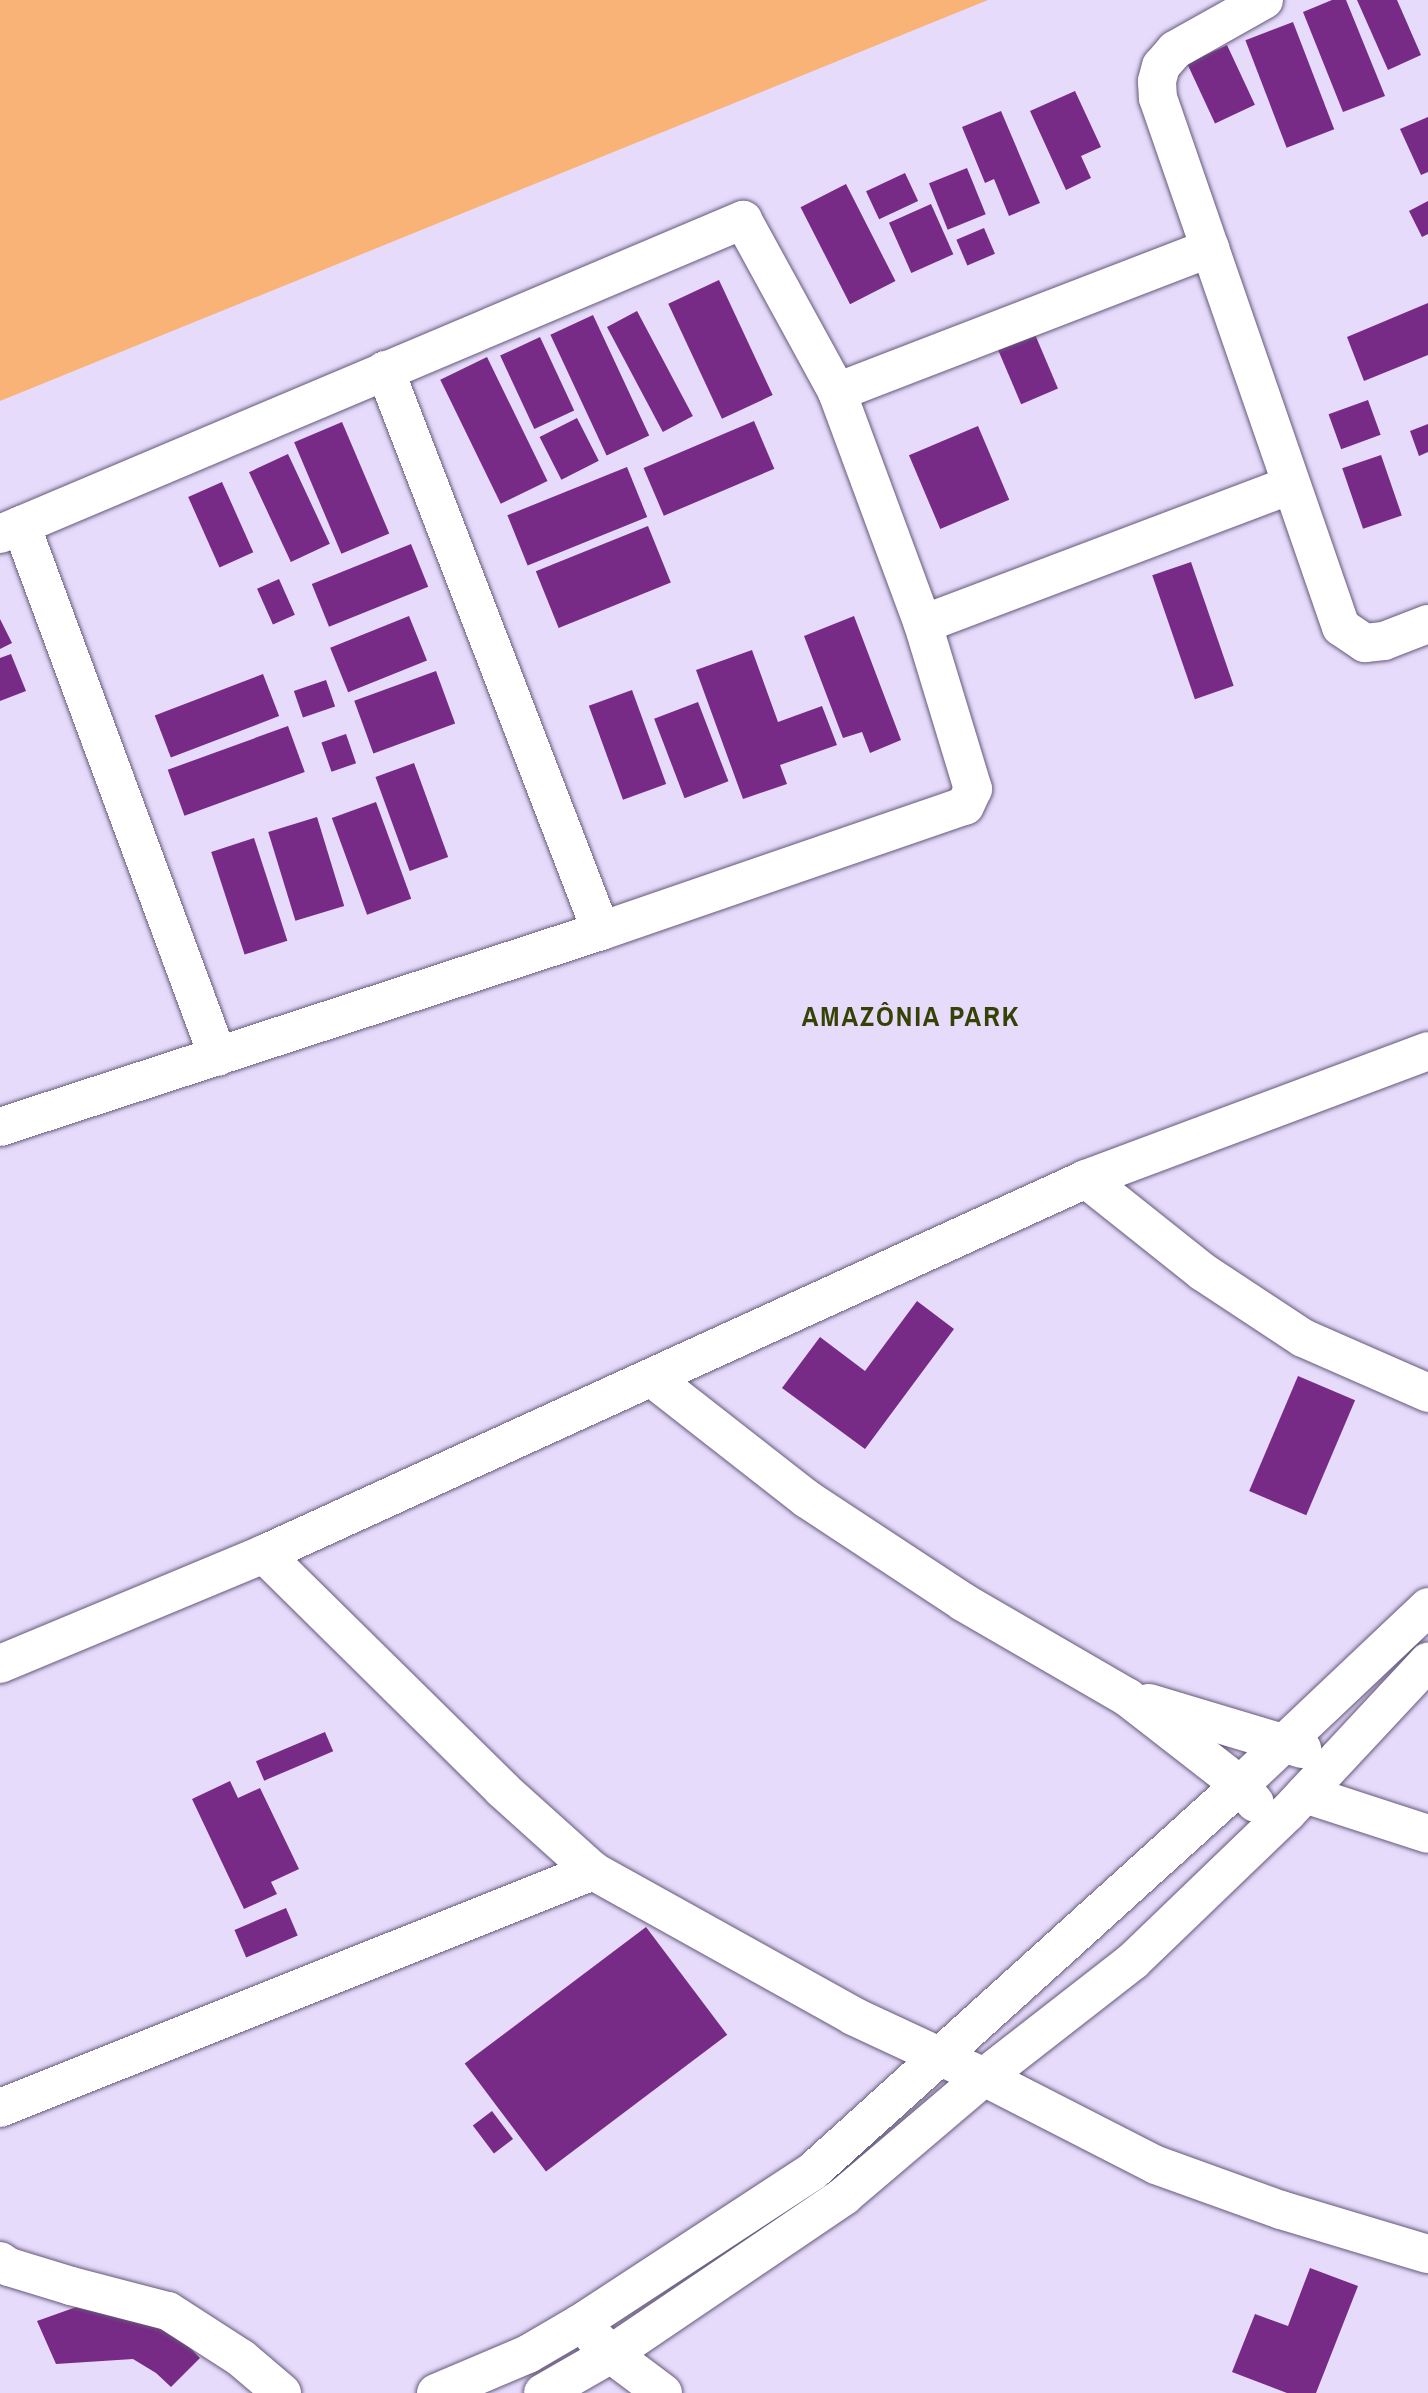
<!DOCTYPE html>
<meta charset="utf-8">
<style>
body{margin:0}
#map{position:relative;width:1428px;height:2393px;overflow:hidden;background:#e6dbfb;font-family:"Archivo Narrow",sans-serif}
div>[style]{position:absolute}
.green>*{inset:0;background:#f9b377}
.building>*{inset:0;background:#772a86;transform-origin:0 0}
.roads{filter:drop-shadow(0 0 2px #66597c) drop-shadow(0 0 2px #66597c)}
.minor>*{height:38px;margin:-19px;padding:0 19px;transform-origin:19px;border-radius:19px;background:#fff}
span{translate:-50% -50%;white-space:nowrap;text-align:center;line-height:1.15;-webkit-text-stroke:7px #e6dbfb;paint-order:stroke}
.district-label{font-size:28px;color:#354105;font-weight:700;letter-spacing:2px}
</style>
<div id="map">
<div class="green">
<i style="clip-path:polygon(0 0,988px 0,0 401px)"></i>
</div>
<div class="building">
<i style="clip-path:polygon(1332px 0,1346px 0,1385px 96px,1343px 112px,1303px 12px)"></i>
<i style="clip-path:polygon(1357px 0,1397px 0,1421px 55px,1388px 70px)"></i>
<i style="left:1293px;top:22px;width:115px;height:51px;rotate:69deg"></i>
<i style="left:1227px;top:45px;width:66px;height:44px;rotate:65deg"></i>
<i style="clip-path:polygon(1075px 91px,1101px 147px,1081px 156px,1091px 178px,1066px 190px,1030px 111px)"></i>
<i style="clip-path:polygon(1001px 111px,1040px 203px,1009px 216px,994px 179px,985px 183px,962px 127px)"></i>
<i style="clip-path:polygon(1428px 117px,1428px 172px,1421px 175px,1400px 129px)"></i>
<i style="left:967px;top:168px;width:50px;height:41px;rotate:68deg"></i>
<i style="left:905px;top:173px;width:31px;height:43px;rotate:65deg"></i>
<i style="left:846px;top:184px;width:109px;height:51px;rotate:63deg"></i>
<i style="clip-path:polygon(1428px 201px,1428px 234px,1422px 237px,1409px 211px)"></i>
<i style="left:931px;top:204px;width:55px;height:46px;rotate:66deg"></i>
<i style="left:984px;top:228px;width:28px;height:30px;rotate:67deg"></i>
<i style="left:719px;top:280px;width:127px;height:56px;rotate:65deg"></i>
<i style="clip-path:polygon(1428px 303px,1428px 355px,1364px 381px,1347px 337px)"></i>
<i style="left:637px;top:311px;width:119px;height:34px;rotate:62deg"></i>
<i style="left:593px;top:315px;width:133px;height:47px;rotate:65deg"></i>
<i style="left:1031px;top:325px;width:69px;height:40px;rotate:67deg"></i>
<i style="left:540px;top:337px;width:81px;height:44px;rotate:65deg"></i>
<i style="left:487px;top:357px;width:138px;height:52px;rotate:64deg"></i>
<i style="left:1368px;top:400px;width:37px;height:42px;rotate:70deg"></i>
<i style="left:577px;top:418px;width:48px;height:42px;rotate:63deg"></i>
<i style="left:754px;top:421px;width:52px;height:120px;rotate:67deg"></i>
<i style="left:342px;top:422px;width:121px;height:52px;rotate:67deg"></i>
<i style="clip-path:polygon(1428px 424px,1428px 452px,1419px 456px,1410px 431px)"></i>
<i style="left:978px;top:426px;width:80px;height:75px;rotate:67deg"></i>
<i style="left:288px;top:454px;width:99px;height:43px;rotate:65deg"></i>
<i style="left:1381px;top:455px;width:64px;height:41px;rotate:71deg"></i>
<i style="left:627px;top:467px;width:54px;height:129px;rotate:68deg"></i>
<i style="left:222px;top:482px;width:77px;height:37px;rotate:66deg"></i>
<i style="left:648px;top:526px;width:61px;height:121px;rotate:68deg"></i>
<i style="left:411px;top:544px;width:46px;height:107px;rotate:68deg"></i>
<i style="left:1191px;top:562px;width:131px;height:41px;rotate:71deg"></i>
<i style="left:279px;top:579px;width:39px;height:24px;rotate:66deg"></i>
<i style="left:409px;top:616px;width:48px;height:85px;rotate:68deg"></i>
<i style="clip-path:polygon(854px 616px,901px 740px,870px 753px,862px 732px,843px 738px,804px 636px)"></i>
<i style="clip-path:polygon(0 619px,12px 643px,0 649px)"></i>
<i style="clip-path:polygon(752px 650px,778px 722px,822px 706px,837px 745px,780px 765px,787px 784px,743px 799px,696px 670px)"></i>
<i style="clip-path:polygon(11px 654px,26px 691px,0 701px,0 658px)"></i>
<i style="left:436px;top:671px;width:56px;height:87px;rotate:70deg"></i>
<i style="left:263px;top:674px;width:45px;height:116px;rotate:69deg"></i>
<i style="left:326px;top:680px;width:28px;height:34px;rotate:71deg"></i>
<i style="left:632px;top:690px;width:100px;height:46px;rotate:70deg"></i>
<i style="left:698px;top:702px;width:85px;height:47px;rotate:69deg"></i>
<i style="left:288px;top:726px;width:49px;height:128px;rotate:70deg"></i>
<i style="left:346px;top:734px;width:31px;height:26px;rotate:71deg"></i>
<i style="left:414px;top:763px;width:100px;height:41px;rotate:70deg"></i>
<i style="left:376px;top:802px;width:103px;height:47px;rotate:70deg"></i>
<i style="left:317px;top:817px;width:93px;height:51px;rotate:73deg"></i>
<i style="left:254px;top:838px;width:108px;height:45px;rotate:72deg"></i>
<i style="clip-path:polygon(917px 1301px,954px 1329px,865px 1449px,782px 1388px,820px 1337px,865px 1371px)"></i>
<i style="left:1298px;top:1376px;width:62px;height:125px;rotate:23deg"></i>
<i style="left:325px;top:1732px;width:21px;height:75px;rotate:67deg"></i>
<i style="clip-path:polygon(230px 1781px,238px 1798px,260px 1788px,299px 1869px,271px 1882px,277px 1894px,244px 1909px,192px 1799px)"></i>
<i style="left:286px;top:1908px;width:30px;height:56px;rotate:67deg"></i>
<i style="left:646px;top:1927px;width:135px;height:227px;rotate:53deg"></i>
<i style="left:492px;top:2111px;width:35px;height:24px;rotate:53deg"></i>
<i style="clip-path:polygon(1310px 2268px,1358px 2286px,1316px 2393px,1287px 2393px,1232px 2372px,1255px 2314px,1288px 2326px)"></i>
<i style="clip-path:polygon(82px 2305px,168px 2325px,200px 2358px,171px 2387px,156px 2373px,133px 2359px,56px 2364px,37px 2321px)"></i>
</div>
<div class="roads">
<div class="minor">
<i style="left:1264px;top:0;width:102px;rotate:150.7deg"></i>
<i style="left:1175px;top:50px;width:21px;rotate:131deg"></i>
<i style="left:1161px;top:66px;width:16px;rotate:105deg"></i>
<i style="left:1157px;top:81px;width:17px;rotate:87deg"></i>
<i style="left:1158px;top:98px;width:560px;rotate:70.92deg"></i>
<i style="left:1341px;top:627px;width:29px;rotate:34deg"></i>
<i style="left:1365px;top:643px;width:19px;rotate:-6deg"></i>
<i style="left:1384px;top:641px;width:47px;rotate:-21.1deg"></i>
<i style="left:385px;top:370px;width:601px;rotate:68.94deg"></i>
<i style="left:837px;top:392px;width:400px;rotate:-21.1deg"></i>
<i style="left:21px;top:525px;width:567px;rotate:69.68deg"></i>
<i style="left:0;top:534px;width:807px;rotate:-22.91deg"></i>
<i style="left:743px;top:220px;width:196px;rotate:61.3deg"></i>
<i style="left:837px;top:392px;width:247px;rotate:69.7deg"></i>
<i style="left:923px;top:624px;width:392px;rotate:-20.7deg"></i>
<i style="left:0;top:1127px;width:632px;rotate:-18.06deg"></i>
<i style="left:601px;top:931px;width:385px;rotate:-19deg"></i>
<i style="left:965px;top:806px;width:19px;rotate:-65deg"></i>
<i style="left:973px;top:789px;width:172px;rotate:-106.9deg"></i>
<i style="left:1086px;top:1179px;width:149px;rotate:38.5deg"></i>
<i style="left:1203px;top:1272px;width:120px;rotate:33.4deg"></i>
<i style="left:1303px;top:1338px;width:137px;rotate:23.7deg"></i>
<i style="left:652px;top:1378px;width:197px;rotate:38deg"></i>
<i style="left:807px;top:1499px;width:187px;rotate:33.4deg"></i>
<i style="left:963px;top:1602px;width:190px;rotate:30.1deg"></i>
<i style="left:1127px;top:1697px;width:143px;rotate:37.9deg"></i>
<i style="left:1240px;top:1785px;width:23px;rotate:50deg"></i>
<i style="left:264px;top:1554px;width:334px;rotate:44.6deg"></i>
<i style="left:502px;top:1789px;width:122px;rotate:42deg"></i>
<i style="left:593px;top:1871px;width:298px;rotate:29.1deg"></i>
<i style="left:853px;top:2016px;width:145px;rotate:25deg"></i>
<i style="left:984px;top:2077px;width:193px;rotate:27.1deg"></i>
<i style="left:1156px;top:2165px;width:133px;rotate:19.8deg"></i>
<i style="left:1281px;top:2210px;width:153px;rotate:16.7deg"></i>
<i style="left:0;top:1664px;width:286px;rotate:-22.6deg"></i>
<i style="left:264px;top:1554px;width:903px;rotate:-24.52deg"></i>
<i style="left:1086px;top:1179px;width:365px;rotate:-20.5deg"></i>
<i style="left:1149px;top:1703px;width:160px;rotate:16.7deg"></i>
<i style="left:1305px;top:1794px;width:129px;rotate:18deg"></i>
<i style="left:0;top:2108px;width:639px;rotate:-21.78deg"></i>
<i style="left:0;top:2261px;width:11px;rotate:34deg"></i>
<i style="left:9px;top:2267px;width:65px;rotate:17deg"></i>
<i style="left:71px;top:2286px;width:100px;rotate:14.5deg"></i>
<i style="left:168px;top:2311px;width:87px;rotate:32.8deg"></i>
<i style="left:241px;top:2358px;width:54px;rotate:40.5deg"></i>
<i style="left:594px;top:2337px;width:24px;rotate:45deg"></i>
<i style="left:611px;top:2354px;width:65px;rotate:36.9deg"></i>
<i style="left:436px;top:2393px;width:100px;rotate:-23deg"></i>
<i style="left:528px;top:2354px;width:61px;rotate:-30.3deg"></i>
<i style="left:581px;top:2323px;width:277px;rotate:-33.2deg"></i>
<i style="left:813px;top:2171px;width:576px;rotate:-42.11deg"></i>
<i style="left:1240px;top:1785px;width:259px;rotate:-43.4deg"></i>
<i style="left:543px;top:2393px;width:78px;rotate:-29.8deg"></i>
<i style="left:611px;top:2354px;width:282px;rotate:-34.1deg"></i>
<i style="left:844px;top:2196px;width:184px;rotate:-40.4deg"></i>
<i style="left:984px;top:2077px;width:189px;rotate:-37.9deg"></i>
<i style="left:1133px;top:1961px;width:214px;rotate:-43.9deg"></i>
<i style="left:1287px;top:1813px;width:207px;rotate:-47deg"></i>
</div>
</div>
<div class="district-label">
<span style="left:911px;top:1016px">AMAZÔNIA PARK</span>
</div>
</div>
